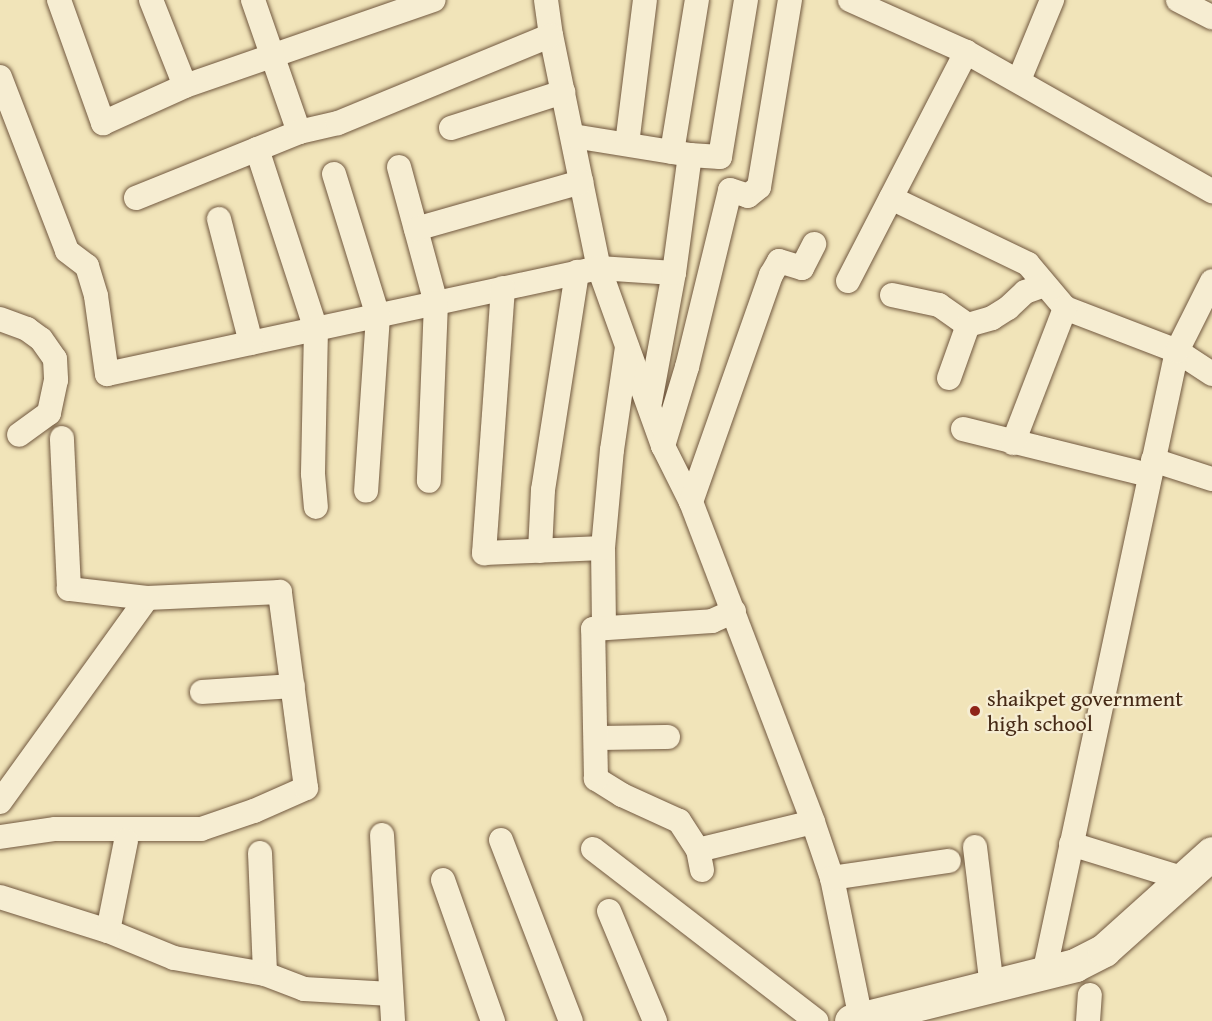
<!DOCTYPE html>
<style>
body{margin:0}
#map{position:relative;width:1212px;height:1021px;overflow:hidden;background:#f1e4b9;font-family:"Gentium Book Plus",serif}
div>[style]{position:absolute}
.roads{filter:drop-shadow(0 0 2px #71583f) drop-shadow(0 0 2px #71583f)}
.street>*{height:24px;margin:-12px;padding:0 12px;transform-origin:12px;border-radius:12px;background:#f6edd2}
.secondary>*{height:33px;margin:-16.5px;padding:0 16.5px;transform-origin:16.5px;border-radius:16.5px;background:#f6edd2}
.dots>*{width:16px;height:16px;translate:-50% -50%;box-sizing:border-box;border:3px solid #f6edd2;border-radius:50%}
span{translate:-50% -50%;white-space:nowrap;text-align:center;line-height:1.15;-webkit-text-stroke:4.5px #f6edd2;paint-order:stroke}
.poi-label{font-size:22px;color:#462a16}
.left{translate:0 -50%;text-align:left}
</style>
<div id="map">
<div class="roads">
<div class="street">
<i style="left:59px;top:0;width:131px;rotate:70.3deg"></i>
<i style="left:103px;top:123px;width:90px;rotate:-24.3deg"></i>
<i style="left:185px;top:86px;width:263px;rotate:-19.1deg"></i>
<i style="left:151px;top:0;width:92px;rotate:68.4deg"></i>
<i style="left:253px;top:0;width:140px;rotate:70.8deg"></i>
<i style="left:546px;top:0;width:35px;rotate:82deg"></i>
<i style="left:551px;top:35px;width:238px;rotate:78.4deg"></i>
<i style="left:599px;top:268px;width:189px;rotate:70.2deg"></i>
<i style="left:663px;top:446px;width:63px;rotate:63.4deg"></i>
<i style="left:691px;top:502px;width:342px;rotate:69.1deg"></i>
<i style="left:813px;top:822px;width:59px;rotate:71.3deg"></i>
<i style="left:832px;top:878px;width:144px;rotate:78.4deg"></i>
<i style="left:850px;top:0;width:127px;rotate:24.1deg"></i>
<i style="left:966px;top:52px;width:283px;rotate:29.5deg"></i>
<i style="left:1178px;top:0;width:38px;rotate:27deg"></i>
<i style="left:0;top:77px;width:186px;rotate:68.9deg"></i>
<i style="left:67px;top:251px;width:25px;rotate:37deg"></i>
<i style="left:87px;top:266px;width:31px;rotate:73deg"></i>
<i style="left:96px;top:296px;width:79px;rotate:82deg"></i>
<i style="left:107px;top:374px;width:503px;rotate:-12.16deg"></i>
<i style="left:599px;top:268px;width:75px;rotate:3.8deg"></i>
<i style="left:1019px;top:80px;width:87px;rotate:-67.6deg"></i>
<i style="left:451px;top:128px;width:118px;rotate:-17.8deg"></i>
<i style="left:573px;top:136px;width:119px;rotate:9.2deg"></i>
<i style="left:690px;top:155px;width:30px;rotate:4deg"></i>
<i style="left:720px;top:157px;width:159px;rotate:-80.6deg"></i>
<i style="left:627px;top:144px;width:145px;rotate:-82.9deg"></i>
<i style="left:257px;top:149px;width:189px;rotate:71.9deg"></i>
<i style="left:316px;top:329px;width:145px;rotate:91.2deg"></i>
<i style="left:313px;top:474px;width:33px;rotate:85deg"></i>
<i style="left:672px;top:152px;width:154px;rotate:-80.7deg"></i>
<i style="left:399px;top:167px;width:141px;rotate:74.8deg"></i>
<i style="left:436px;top:303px;width:178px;rotate:92.3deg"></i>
<i style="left:334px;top:174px;width:149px;rotate:72.8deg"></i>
<i style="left:378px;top:316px;width:175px;rotate:93.9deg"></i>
<i style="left:136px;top:198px;width:176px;rotate:-22deg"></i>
<i style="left:299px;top:132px;width:40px;rotate:-13deg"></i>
<i style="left:338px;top:123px;width:230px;rotate:-22.4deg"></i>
<i style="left:891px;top:198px;width:152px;rotate:25.7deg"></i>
<i style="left:1028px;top:264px;width:57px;rotate:49.9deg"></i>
<i style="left:1065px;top:308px;width:120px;rotate:21deg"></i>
<i style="left:1177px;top:351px;width:42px;rotate:33.3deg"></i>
<i style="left:219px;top:219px;width:128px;rotate:75.5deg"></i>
<i style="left:416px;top:229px;width:172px;rotate:-15.9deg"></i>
<i style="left:848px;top:281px;width:258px;rotate:-62.7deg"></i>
<i style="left:503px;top:288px;width:266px;rotate:94.1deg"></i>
<i style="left:484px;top:553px;width:119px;rotate:-2.4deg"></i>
<i style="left:892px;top:295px;width:48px;rotate:12deg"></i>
<i style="left:939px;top:305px;width:35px;rotate:35deg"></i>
<i style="left:0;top:319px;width:29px;rotate:20deg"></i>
<i style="left:27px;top:329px;width:17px;rotate:36deg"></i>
<i style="left:41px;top:339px;width:24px;rotate:55deg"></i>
<i style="left:55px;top:359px;width:21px;rotate:87deg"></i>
<i style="left:56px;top:380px;width:34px;rotate:102deg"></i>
<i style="left:49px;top:413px;width:37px;rotate:144deg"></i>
<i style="left:968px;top:325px;width:25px;rotate:-16deg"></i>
<i style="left:992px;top:318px;width:19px;rotate:-32deg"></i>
<i style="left:1008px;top:308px;width:23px;rotate:-43deg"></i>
<i style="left:1025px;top:292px;width:20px;rotate:-20deg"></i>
<i style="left:949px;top:378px;width:56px;rotate:-70.3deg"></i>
<i style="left:650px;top:402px;width:131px;rotate:-79.5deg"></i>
<i style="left:674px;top:273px;width:119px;rotate:-82.3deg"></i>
<i style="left:963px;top:429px;width:192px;rotate:13.9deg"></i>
<i style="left:1013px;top:443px;width:145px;rotate:-68.9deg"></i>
<i style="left:663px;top:446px;width:83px;rotate:-73.1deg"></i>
<i style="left:687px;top:367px;width:182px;rotate:-76.3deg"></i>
<i style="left:730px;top:190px;width:19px;rotate:18deg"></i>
<i style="left:748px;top:196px;width:14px;rotate:-39deg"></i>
<i style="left:759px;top:187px;width:190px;rotate:-80.6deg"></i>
<i style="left:1153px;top:460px;width:62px;rotate:17.9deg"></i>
<i style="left:691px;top:502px;width:241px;rotate:-70.6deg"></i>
<i style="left:771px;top:275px;width:16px;rotate:-60deg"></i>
<i style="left:779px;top:261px;width:24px;rotate:17deg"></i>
<i style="left:802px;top:268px;width:27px;rotate:-63deg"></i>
<i style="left:540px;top:551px;width:61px;rotate:-87.2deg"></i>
<i style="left:543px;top:490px;width:221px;rotate:-81.1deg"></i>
<i style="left:604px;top:628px;width:80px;rotate:-90.7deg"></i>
<i style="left:603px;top:548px;width:98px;rotate:-84.8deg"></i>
<i style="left:612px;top:450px;width:104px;rotate:-81.7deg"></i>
<i style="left:202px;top:692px;width:91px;rotate:-3.8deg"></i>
<i style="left:596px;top:738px;width:72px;rotate:-0.8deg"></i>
<i style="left:0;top:802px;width:251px;rotate:-54.2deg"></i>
<i style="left:382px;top:835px;width:186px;rotate:86.6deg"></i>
<i style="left:0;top:837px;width:56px;rotate:-8.3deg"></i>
<i style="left:55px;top:829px;width:146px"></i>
<i style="left:201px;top:829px;width:56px;rotate:-18.8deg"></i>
<i style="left:254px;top:811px;width:57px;rotate:-23.9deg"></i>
<i style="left:306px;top:788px;width:198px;rotate:-97.6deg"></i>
<i style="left:280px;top:592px;width:133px;rotate:177.4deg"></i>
<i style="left:147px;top:598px;width:79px;rotate:-173.4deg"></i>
<i style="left:69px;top:589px;width:151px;rotate:-92.7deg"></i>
<i style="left:501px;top:840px;width:194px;rotate:68.9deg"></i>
<i style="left:1071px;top:844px;width:119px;rotate:17.1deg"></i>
<i style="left:975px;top:847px;width:141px;rotate:83.1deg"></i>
<i style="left:593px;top:849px;width:282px;rotate:37.6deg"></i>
<i style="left:698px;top:850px;width:118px;rotate:-13.7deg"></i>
<i style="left:260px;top:853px;width:121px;rotate:87.6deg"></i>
<i style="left:702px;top:870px;width:20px;rotate:-101deg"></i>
<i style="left:698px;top:850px;width:35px;rotate:-123deg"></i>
<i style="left:679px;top:821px;width:63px;rotate:-155.5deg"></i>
<i style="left:622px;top:795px;width:31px;rotate:-148deg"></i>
<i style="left:596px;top:779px;width:150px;rotate:-91.1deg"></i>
<i style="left:593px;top:629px;width:119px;rotate:-3.8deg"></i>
<i style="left:712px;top:621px;width:24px;rotate:-24deg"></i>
<i style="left:832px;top:878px;width:118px;rotate:-8.3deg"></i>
<i style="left:443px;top:880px;width:150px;rotate:70.5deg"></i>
<i style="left:0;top:897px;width:113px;rotate:17.5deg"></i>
<i style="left:108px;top:931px;width:71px;rotate:22.2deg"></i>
<i style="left:174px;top:958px;width:92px;rotate:10deg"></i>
<i style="left:265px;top:974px;width:42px;rotate:21deg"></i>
<i style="left:304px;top:989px;width:87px;rotate:3.3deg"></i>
<i style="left:609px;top:911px;width:119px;rotate:67.3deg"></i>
<i style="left:108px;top:931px;width:92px;rotate:-78.7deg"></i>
<i style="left:1044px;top:974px;width:637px;rotate:-77.95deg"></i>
<i style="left:1177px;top:351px;width:78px;rotate:-63.4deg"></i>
<i style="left:1088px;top:1021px;width:26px;rotate:-86deg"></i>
</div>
<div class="secondary">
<i style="left:851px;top:1021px;width:231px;rotate:-14deg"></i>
<i style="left:1075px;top:965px;width:33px;rotate:-27deg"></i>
<i style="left:1104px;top:950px;width:145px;rotate:-41.9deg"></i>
</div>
</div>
<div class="dots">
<i style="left:975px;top:711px;background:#8f2418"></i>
</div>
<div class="poi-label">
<span class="left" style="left:987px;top:711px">shaikpet government<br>high school</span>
</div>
</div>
